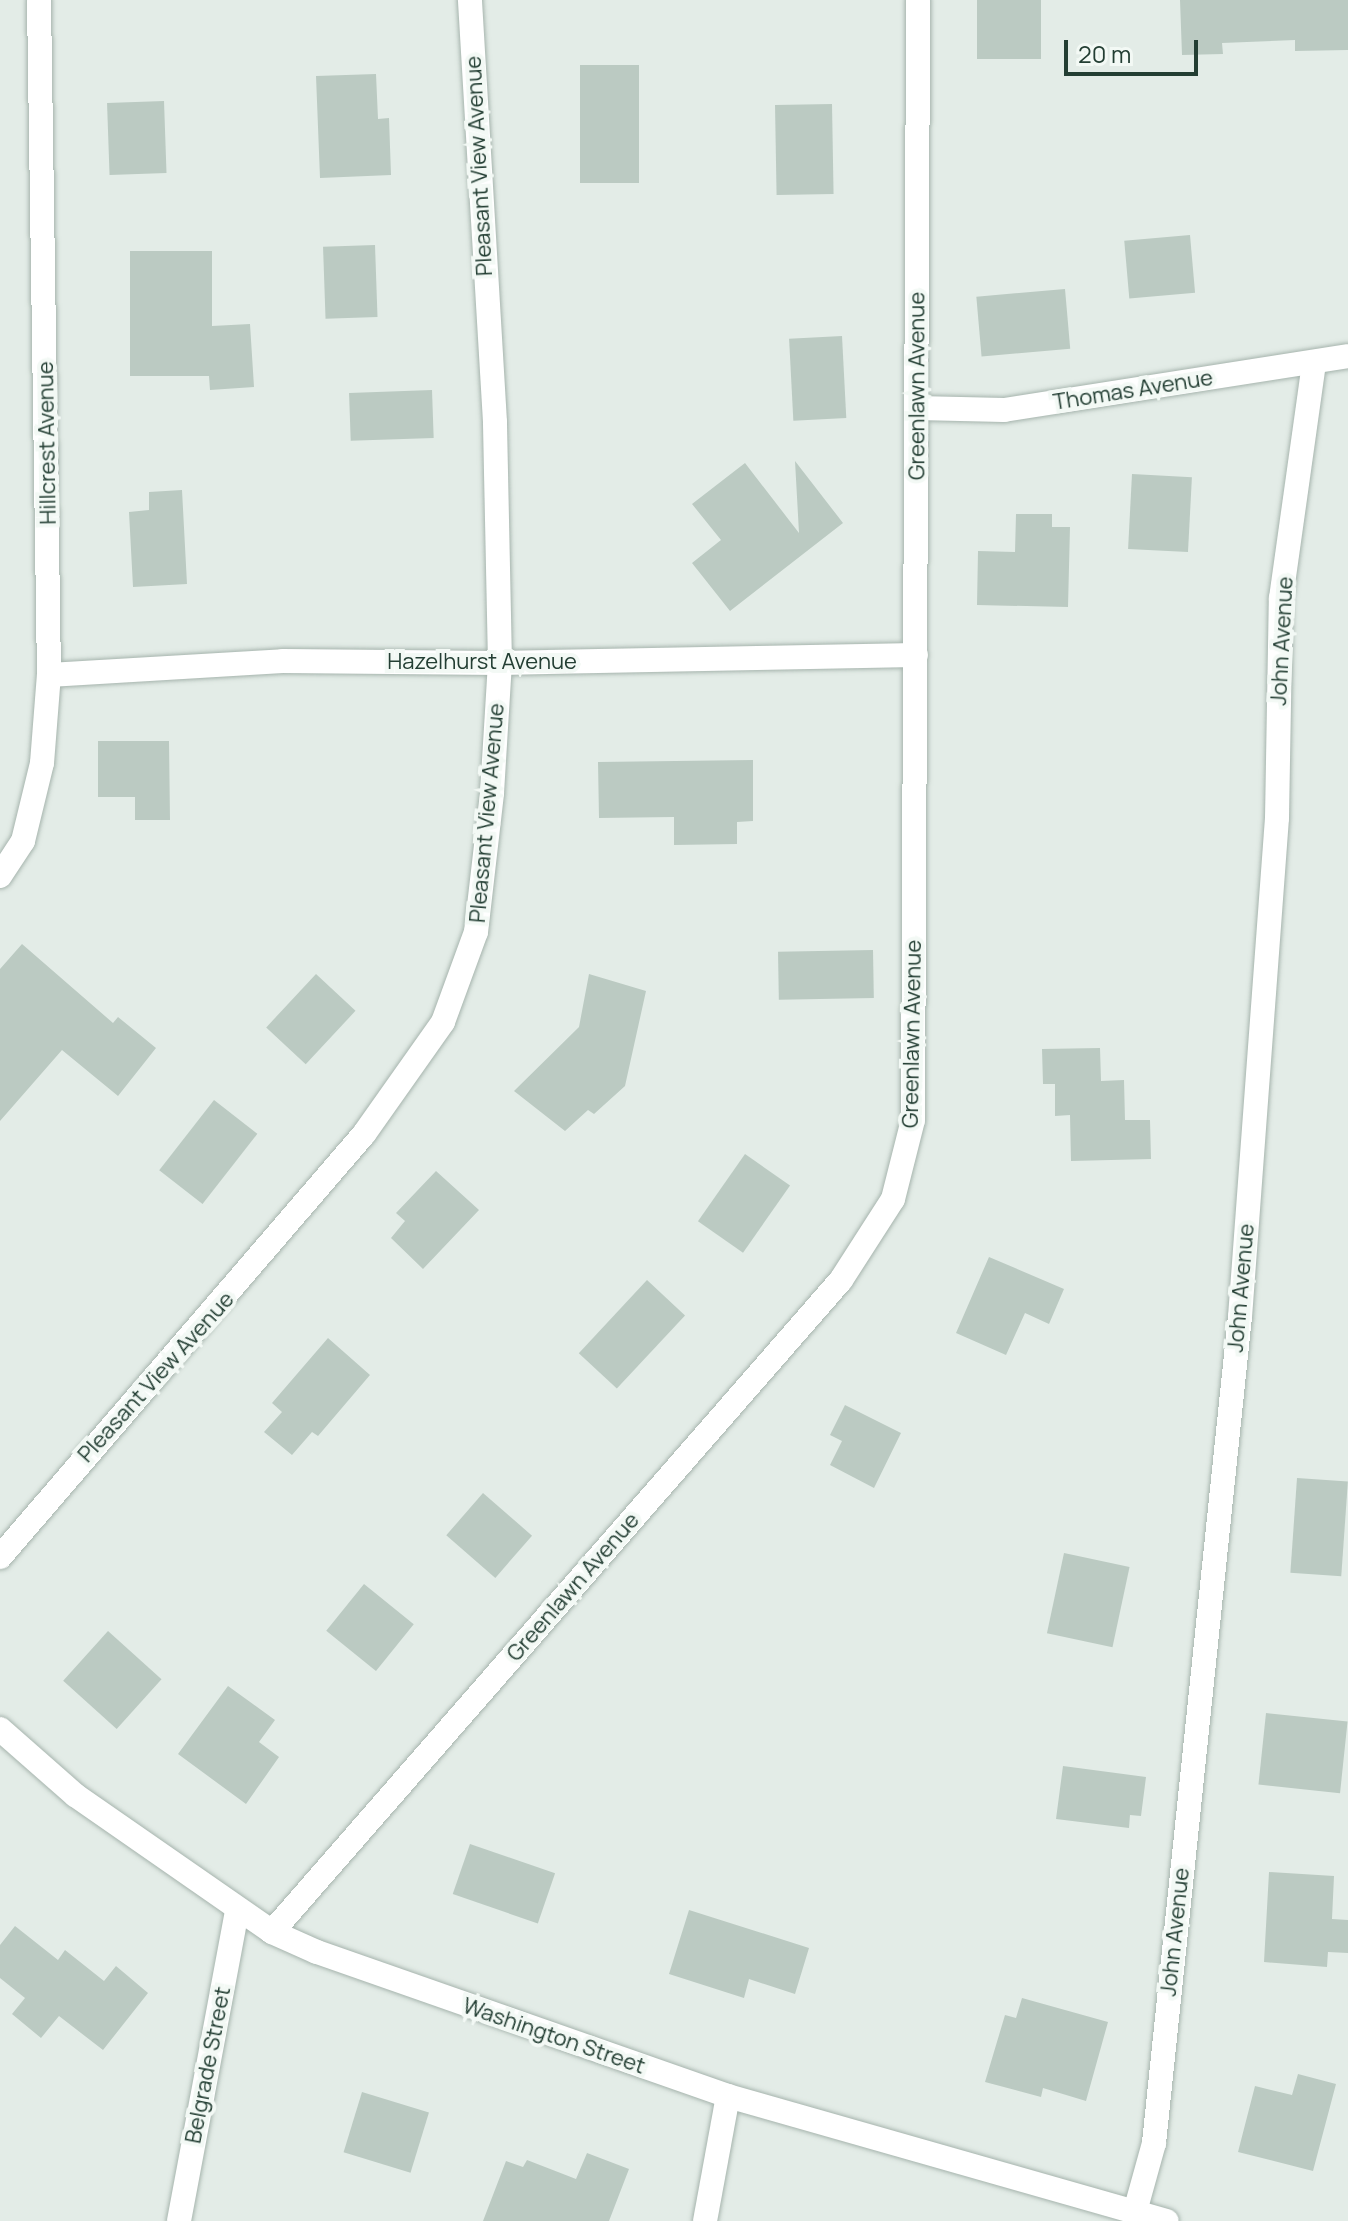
<!DOCTYPE html>
<style>
body{margin:0}
#map{position:relative;width:1348px;height:2221px;overflow:hidden;background:#e3ece7;font-family:Manrope,sans-serif}
div>[style]{position:absolute}
.building>*{inset:0;background:#bbcac2;transform-origin:0 0}
.roads{filter:drop-shadow(0 0 2px #a6b4ad) drop-shadow(0 0 2px #a6b4ad)}
.minor>*{height:24px;margin:-12px;padding:0 12px;transform-origin:12px;border-radius:12px;background:#fff}
.tertiary>*{height:24px;margin:-12px;padding:0 12px;transform-origin:12px;border-radius:12px;background:#fff}
span{translate:-50% -50%;white-space:nowrap;text-align:center;line-height:1.15;-webkit-text-stroke:8px #f3f9f5;paint-order:stroke}
.street-label{font-size:22px;color:#233e33}
.scale{position:absolute;left:1064px;top:40px;width:134px;height:36px;box-sizing:border-box;border:4px solid #233e33;border-top:0;padding-left:10px;font-size:24px;line-height:28px;white-space:nowrap;color:#233e33;-webkit-text-stroke:6px #f3f9f5;paint-order:stroke}
</style>
<div id="map">
<div class="building">
<i style="left:977px;top:0;width:64px;height:59px"></i>
<i style="clip-path:polygon(1180px 0,1348px 0,1348px 50px,1295px 51px,1295px 40px,1222px 43px,1223px 54px,1182px 55px)"></i>
<i style="left:639px;top:65px;width:118px;height:59px;rotate:90deg"></i>
<i style="clip-path:polygon(376px 74px,378px 119px,389px 118px,391px 175px,320px 178px,316px 76px)"></i>
<i style="left:164px;top:101px;width:72px;height:57px;rotate:88deg"></i>
<i style="left:832px;top:104px;width:90px;height:57px;rotate:89deg"></i>
<i style="left:1190px;top:235px;width:58px;height:66px;rotate:85deg"></i>
<i style="left:375px;top:245px;width:72px;height:52px;rotate:88deg"></i>
<i style="clip-path:polygon(130px 251px,212px 251px,212px 326px,250px 324px,254px 387px,210px 390px,209px 376px,130px 376px)"></i>
<i style="left:1065px;top:289px;width:60px;height:89px;rotate:85deg"></i>
<i style="left:842px;top:336px;width:82px;height:53px;rotate:87deg"></i>
<i style="left:432px;top:390px;width:48px;height:83px;rotate:88deg"></i>
<i style="clip-path:polygon(795px 461px,843px 523px,730px 611px,692px 563px,721px 540px,692px 504px,745px 463px,799px 533px)"></i>
<i style="left:1132px;top:474px;width:60px;height:75px;rotate:3deg"></i>
<i style="clip-path:polygon(182px 490px,187px 584px,133px 587px,129px 512px,149px 510px,149px 492px)"></i>
<i style="clip-path:polygon(1016px 514px,1052px 514px,1052px 527px,1070px 527px,1068px 607px,977px 605px,978px 551px,1015px 552px)"></i>
<i style="clip-path:polygon(98px 741px,169px 741px,170px 820px,135px 820px,135px 797px,98px 797px)"></i>
<i style="clip-path:polygon(753px 760px,753px 821px,737px 822px,737px 844px,674px 845px,674px 817px,599px 818px,598px 762px)"></i>
<i style="clip-path:polygon(22px 944px,113px 1023px,118px 1017px,156px 1048px,118px 1096px,62px 1050px,0 1121px,0 969px)"></i>
<i style="left:873px;top:950px;width:48px;height:95px;rotate:89deg"></i>
<i style="left:316px;top:974px;width:54px;height:73px;rotate:43deg"></i>
<i style="clip-path:polygon(589px 974px,646px 991px,625px 1086px,594px 1114px,588px 1110px,565px 1131px,514px 1091px,579px 1027px)"></i>
<i style="clip-path:polygon(1100px 1048px,1101px 1081px,1124px 1080px,1125px 1120px,1150px 1120px,1151px 1159px,1071px 1161px,1070px 1115px,1055px 1116px,1055px 1084px,1043px 1084px,1042px 1049px)"></i>
<i style="left:214px;top:1100px;width:55px;height:89px;rotate:38deg"></i>
<i style="left:745px;top:1154px;width:55px;height:82px;rotate:35deg"></i>
<i style="clip-path:polygon(436px 1171px,479px 1210px,423px 1269px,391px 1238px,405px 1221px,396px 1213px)"></i>
<i style="clip-path:polygon(989px 1257px,1064px 1289px,1049px 1324px,1025px 1313px,1006px 1355px,956px 1333px)"></i>
<i style="left:647px;top:1280px;width:52px;height:100px;rotate:43deg"></i>
<i style="clip-path:polygon(328px 1338px,370px 1375px,318px 1436px,312px 1432px,292px 1455px,264px 1432px,282px 1412px,272px 1403px)"></i>
<i style="clip-path:polygon(845px 1405px,901px 1433px,874px 1488px,830px 1465px,842px 1441px,830px 1435px)"></i>
<i style="left:1297px;top:1478px;width:51px;height:95px;rotate:4deg"></i>
<i style="left:483px;top:1493px;width:65px;height:56px;rotate:41deg"></i>
<i style="left:1064px;top:1553px;width:67px;height:82px;rotate:12deg"></i>
<i style="left:364px;top:1584px;width:64px;height:60px;rotate:39deg"></i>
<i style="left:108px;top:1631px;width:72px;height:67px;rotate:42deg"></i>
<i style="clip-path:polygon(228px 1686px,275px 1720px,259px 1742px,279px 1757px,246px 1804px,178px 1754px)"></i>
<i style="left:1266px;top:1713px;width:82px;height:72px;rotate:6deg"></i>
<i style="clip-path:polygon(1063px 1766px,1146px 1777px,1141px 1816px,1130px 1815px,1129px 1828px,1056px 1819px)"></i>
<i style="left:470px;top:1844px;width:90px;height:53px;rotate:19deg"></i>
<i style="clip-path:polygon(1269px 1872px,1334px 1876px,1332px 1919px,1348px 1920px,1348px 1953px,1328px 1952px,1327px 1967px,1264px 1962px)"></i>
<i style="clip-path:polygon(689px 1910px,809px 1948px,795px 1994px,749px 1979px,744px 1998px,669px 1974px)"></i>
<i style="clip-path:polygon(15px 1926px,58px 1960px,65px 1950px,104px 1981px,116px 1966px,148px 1993px,103px 2050px,59px 2016px,41px 2038px,12px 2014px,25px 1998px,0 1978px,0 1945px)"></i>
<i style="clip-path:polygon(1022px 1998px,1108px 2022px,1086px 2101px,1043px 2088px,1041px 2097px,985px 2082px,1005px 2015px,1016px 2018px)"></i>
<i style="clip-path:polygon(1298px 2074px,1336px 2084px,1313px 2171px,1238px 2152px,1255px 2086px,1292px 2095px)"></i>
<i style="left:362px;top:2092px;width:70px;height:63px;rotate:17deg"></i>
<i style="clip-path:polygon(587px 2153px,629px 2169px,609px 2221px,483px 2221px,506px 2161px,523px 2167px,527px 2160px,576px 2179px)"></i>
</div>
<div class="roads">
<div class="minor">
<i style="left:917px;top:408px;width:87px;rotate:1.3deg"></i>
<i style="left:1004px;top:410px;width:348px;rotate:-8.9deg"></i>
<i style="left:49px;top:675px;width:234px;rotate:-3.4deg"></i>
<i style="left:283px;top:661px;width:217px;rotate:0.5deg"></i>
<i style="left:500px;top:663px;width:416px;rotate:-1.1deg"></i>
<i style="left:0;top:876px;width:42px;rotate:-56.7deg"></i>
<i style="left:23px;top:841px;width:80px;rotate:-76.3deg"></i>
<i style="left:42px;top:763px;width:88px;rotate:-85.5deg"></i>
<i style="left:49px;top:675px;width:675px;rotate:-90.85deg"></i>
<i style="left:0;top:1557px;width:558px;rotate:-49.29deg"></i>
<i style="left:364px;top:1134px;width:137px;rotate:-54.8deg"></i>
<i style="left:443px;top:1022px;width:96px;rotate:-69.9deg"></i>
<i style="left:476px;top:932px;width:140px;rotate:-83.4deg"></i>
<i style="left:492px;top:793px;width:130px;rotate:-86.5deg"></i>
<i style="left:500px;top:663px;width:241px;rotate:-91.2deg"></i>
<i style="left:495px;top:422px;width:423px;rotate:-93.4deg"></i>
<i style="left:272px;top:1932px;width:865px;rotate:-48.89deg"></i>
<i style="left:841px;top:1280px;width:96px;rotate:-57.3deg"></i>
<i style="left:893px;top:1199px;width:81px;rotate:-75.8deg"></i>
<i style="left:913px;top:1120px;width:1120px;rotate:-89.74deg"></i>
<i style="left:1136px;top:2208px;width:67px;rotate:-74.5deg"></i>
<i style="left:1154px;top:2143px;width:830px;rotate:-84.06deg"></i>
<i style="left:1240px;top:1317px;width:500px;rotate:-85.76deg"></i>
<i style="left:1277px;top:818px;width:220px;rotate:-89deg"></i>
<i style="left:1281px;top:598px;width:236px;rotate:-82deg"></i>
<i style="left:179px;top:2221px;width:316px;rotate:-79.4deg"></i>
<i style="left:705px;top:2221px;width:127px;rotate:-79.6deg"></i>
</div>
<div class="tertiary">
<i style="left:0;top:1729px;width:100px;rotate:41.3deg"></i>
<i style="left:75px;top:1795px;width:240px;rotate:34.8deg"></i>
<i style="left:272px;top:1932px;width:49px;rotate:24deg"></i>
<i style="left:317px;top:1952px;width:435px;rotate:19.3deg"></i>
<i style="left:728px;top:2096px;width:456px;rotate:15.9deg"></i>
</div>
</div>
<div class="street-label">
<span style="left:479px;top:166px;rotate:-93deg">Pleasant View Avenue</span>
<span style="left:917px;top:386px;rotate:-90deg">Greenlawn Avenue</span>
<span style="left:1133px;top:390px;rotate:-9deg">Thomas Avenue</span>
<span style="left:47px;top:443px;rotate:-91deg">Hillcrest Avenue</span>
<span style="left:1282px;top:641px;rotate:-87deg">John Avenue</span>
<span style="left:482px;top:662px">Hazelhurst Avenue</span>
<span style="left:487px;top:813px;rotate:-85deg">Pleasant View Avenue</span>
<span style="left:912px;top:1034px;rotate:-89deg">Greenlawn Avenue</span>
<span style="left:1241px;top:1288px;rotate:-85deg">John Avenue</span>
<span style="left:156px;top:1377px;rotate:-48deg">Pleasant View Avenue</span>
<span style="left:573px;top:1587px;rotate:-49deg">Greenlawn Avenue</span>
<span style="left:1175px;top:1932px;rotate:-84deg">John Avenue</span>
<span style="left:554px;top:2036px;rotate:19deg">Washington Street</span>
<span style="left:208px;top:2065px;rotate:-79deg">Belgrade Street</span>
</div>
<div class="scale">20 m</div>
</div>
